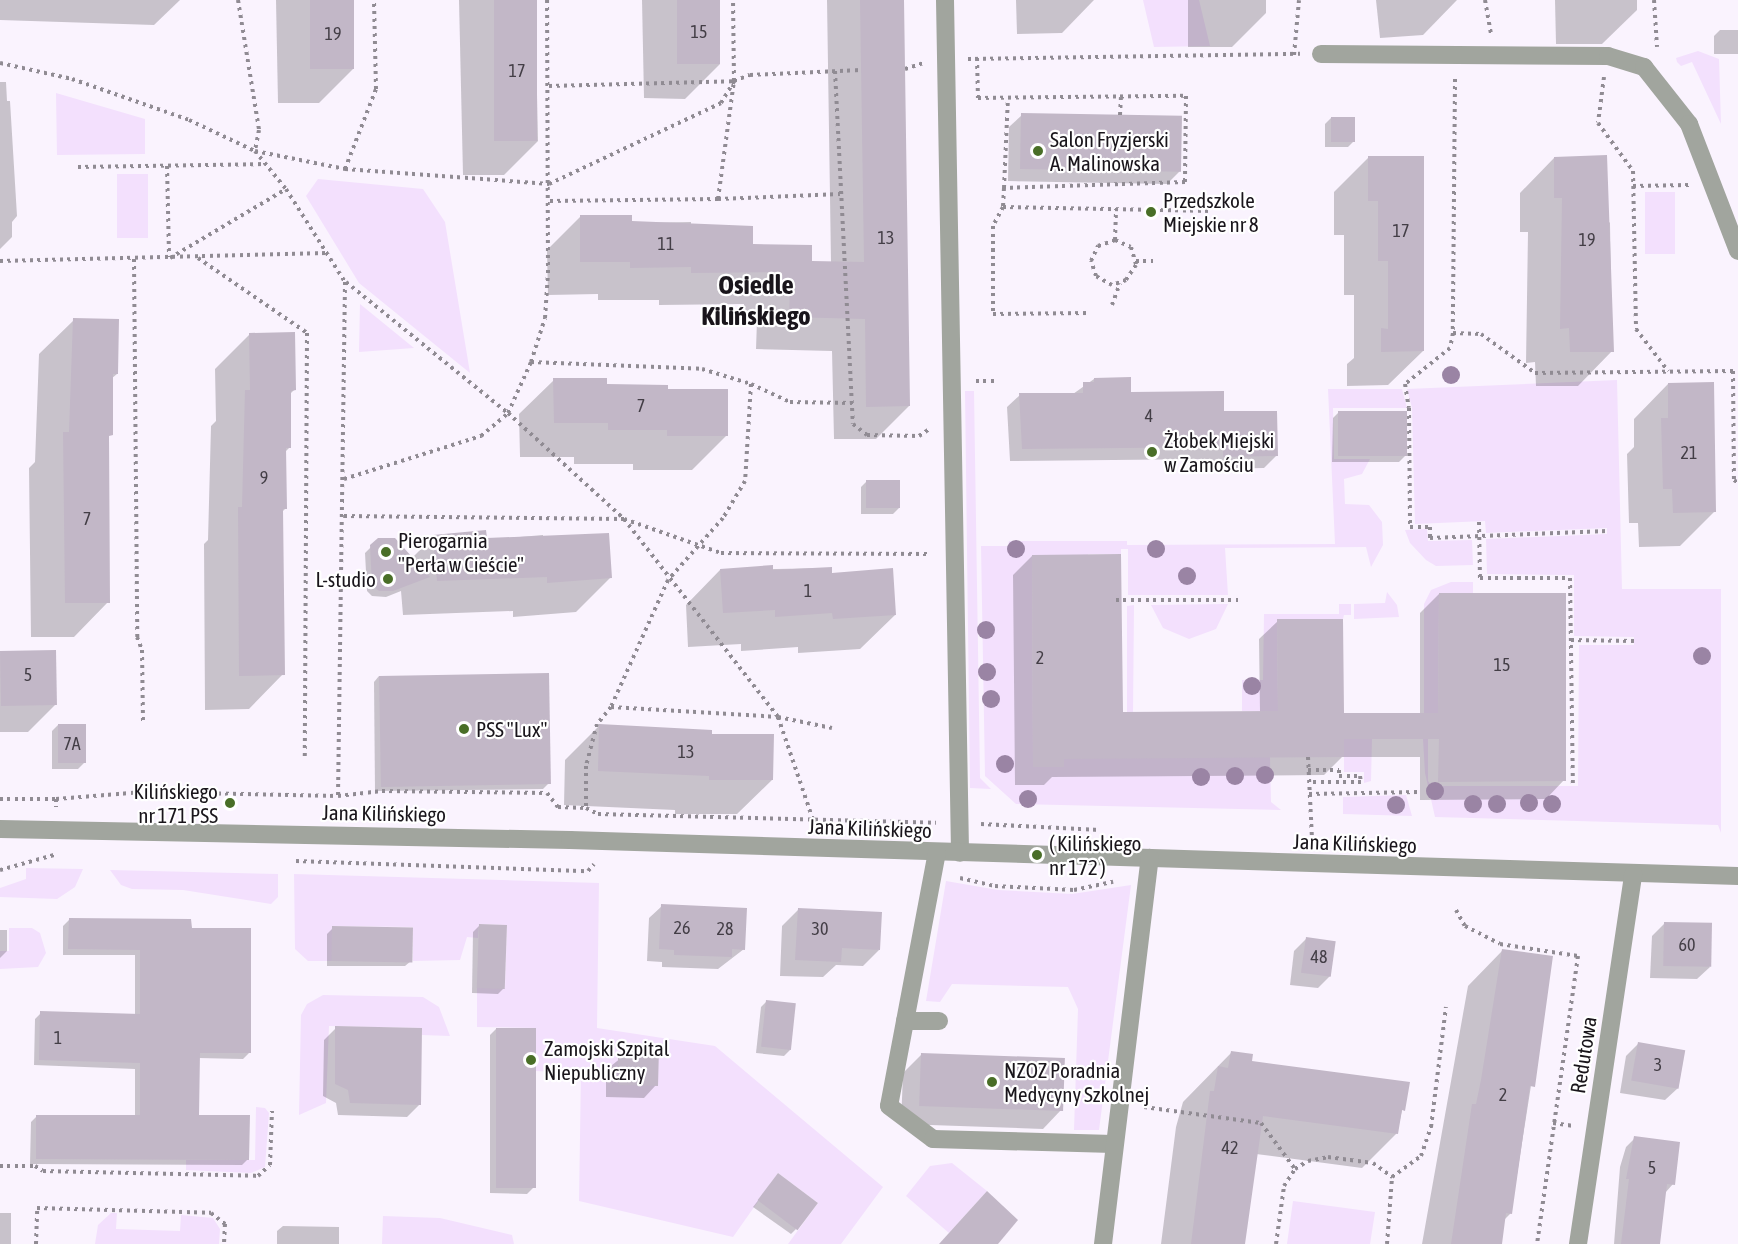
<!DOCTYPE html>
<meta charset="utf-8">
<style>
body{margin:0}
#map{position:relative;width:1738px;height:1244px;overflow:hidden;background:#faf3fe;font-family:"Asap Condensed",sans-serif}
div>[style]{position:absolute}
.green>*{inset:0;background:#f3e0fd;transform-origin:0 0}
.shadow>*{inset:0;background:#0003;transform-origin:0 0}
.building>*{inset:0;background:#c2b7c7;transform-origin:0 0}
.path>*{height:4px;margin-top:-2px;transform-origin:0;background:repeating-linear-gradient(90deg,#908b93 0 3px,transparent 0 7.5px)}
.minor>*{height:18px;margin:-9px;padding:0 9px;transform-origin:9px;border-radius:9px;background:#a1a59e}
.trees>*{width:18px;height:18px;margin:-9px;border-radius:50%;background:#9a84a4}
.dots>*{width:16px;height:16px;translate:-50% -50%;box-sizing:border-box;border:3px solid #fff;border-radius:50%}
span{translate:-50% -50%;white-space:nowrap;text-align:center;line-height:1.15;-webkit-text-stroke:4.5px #fff;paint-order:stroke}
.number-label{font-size:18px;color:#433e46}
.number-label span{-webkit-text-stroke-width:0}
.poi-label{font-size:21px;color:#19151b}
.left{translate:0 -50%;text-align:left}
.right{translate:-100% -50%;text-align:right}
.street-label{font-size:21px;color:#19151b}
.district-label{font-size:27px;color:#19151b;font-weight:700}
</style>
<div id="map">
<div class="green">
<i style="clip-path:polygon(1143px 0,1199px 0,1210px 46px,1154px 47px)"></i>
<i style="clip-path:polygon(1698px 51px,1719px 59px,1721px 124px,1692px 62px,1681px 66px,1677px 62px,1676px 58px)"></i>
<i style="clip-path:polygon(56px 93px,145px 119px,145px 154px,57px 155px)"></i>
<i style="left:117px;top:174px;width:31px;height:64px"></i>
<i style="clip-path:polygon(318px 179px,423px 189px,445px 222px,470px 373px,359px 283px,306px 196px)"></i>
<i style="left:1645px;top:192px;width:30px;height:62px"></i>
<i style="clip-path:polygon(360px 304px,414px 348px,359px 352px)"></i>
<i style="clip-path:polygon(1617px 380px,1622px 589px,1721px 589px,1721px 833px,1718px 825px,1435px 817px,1425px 773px,1423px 739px,1428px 739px,1428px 781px,1432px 786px,1578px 786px,1579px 645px,1634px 645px,1634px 637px,1574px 636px,1574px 575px,1487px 574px,1486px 539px,1607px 534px,1607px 528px,1486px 533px,1485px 521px,1415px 524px,1412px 408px,1407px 389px)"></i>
<i style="clip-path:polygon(1328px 389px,1402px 389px,1407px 408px,1333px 408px,1334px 459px,1370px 459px,1362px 474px,1344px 479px,1345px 504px,1369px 505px,1382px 522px,1383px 545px,1371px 567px,1366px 547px,1225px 548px,1228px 595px,1128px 595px,1128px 549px,1121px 549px,1121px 554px,1088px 554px,1088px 560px,1064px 555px,1032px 555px,1033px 767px,1064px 767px,1064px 754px,1270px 757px,1271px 802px,1281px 810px,1016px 804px,985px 776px,981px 546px,1008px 546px,1009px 541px,1127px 541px,1127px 545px,1335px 544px)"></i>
<i style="clip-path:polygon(965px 391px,974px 391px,980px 778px,991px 789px,970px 788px)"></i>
<i style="clip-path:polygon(1427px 529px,1428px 541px,1472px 540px,1473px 565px,1436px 566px,1426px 560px,1410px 543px,1405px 530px)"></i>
<i style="clip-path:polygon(1451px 582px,1473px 582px,1473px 593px,1439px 593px,1438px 713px,1424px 713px,1424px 604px,1431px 590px)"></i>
<i style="clip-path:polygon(1387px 592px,1397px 605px,1399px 617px,1354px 619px,1354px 604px,1385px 603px)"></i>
<i style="clip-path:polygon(1228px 604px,1216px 629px,1189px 639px,1163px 628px,1151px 605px)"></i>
<i style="clip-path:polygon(1339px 604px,1351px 604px,1351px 615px,1344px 615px,1343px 619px,1277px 619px,1278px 711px,1242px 711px,1242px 680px,1263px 680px,1264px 614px,1339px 614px)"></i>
<i style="clip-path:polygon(1134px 605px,1133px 712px,1127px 712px,1127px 606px)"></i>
<i style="clip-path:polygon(1344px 739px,1372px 739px,1371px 781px,1364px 783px,1364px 772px,1344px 772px)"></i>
<i style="clip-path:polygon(1406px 795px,1412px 816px,1343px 814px,1343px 797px)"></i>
<i style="clip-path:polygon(26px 868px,83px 869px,75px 887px,57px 899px,0 897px,0 888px,26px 879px)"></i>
<i style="clip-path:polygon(110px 870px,278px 874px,278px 897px,271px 904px,183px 890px,132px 889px,121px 885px)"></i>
<i style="clip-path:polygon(294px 874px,599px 883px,597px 1028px,715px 1046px,883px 1187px,841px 1244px,788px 1244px,818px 1203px,778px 1173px,733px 1237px,579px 1201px,581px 1073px,535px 1071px,535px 1028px,477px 1027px,477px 988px,505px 988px,507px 925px,479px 924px,478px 938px,467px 937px,460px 960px,413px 961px,413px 927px,333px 926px,332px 961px,308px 961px,295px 949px)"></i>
<i style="clip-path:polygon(946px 881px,998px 890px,1072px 894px,1131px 885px,1099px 1130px,1074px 1130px,1078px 1009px,1068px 987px,952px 984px,940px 1002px,926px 1001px)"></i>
<i style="clip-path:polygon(9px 928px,32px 928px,40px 933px,46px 953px,38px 967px,0 969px,0 951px,9px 951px)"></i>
<i style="clip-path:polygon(323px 995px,423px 997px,439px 1007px,450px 1036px,422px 1035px,422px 1028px,329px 1026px,326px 1103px,299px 1115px,301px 1015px,307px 1004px)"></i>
<i style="clip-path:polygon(256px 1107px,265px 1108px,269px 1113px,265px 1167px,251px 1173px,186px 1170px,186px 1160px,255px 1160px)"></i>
<i style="clip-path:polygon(952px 1163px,987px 1191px,949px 1233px,906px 1196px,930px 1166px)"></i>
<i style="clip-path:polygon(1293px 1201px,1375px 1212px,1370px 1244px,1287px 1244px)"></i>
<i style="clip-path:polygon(111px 1213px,117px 1213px,116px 1229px,180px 1231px,181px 1215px,213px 1218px,220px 1229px,219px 1244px,95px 1244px,98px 1225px)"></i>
<i style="clip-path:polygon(383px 1216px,440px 1218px,512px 1235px,514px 1244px,382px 1244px)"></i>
</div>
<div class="shadow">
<i style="clip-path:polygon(0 0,180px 0,154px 25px,0 20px)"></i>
<i style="clip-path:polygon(276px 0,353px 0,353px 69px,319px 103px,278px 103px)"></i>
<i style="clip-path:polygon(459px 0,535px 0,538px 141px,504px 175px,463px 175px)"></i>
<i style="clip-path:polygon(642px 0,718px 0,720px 64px,685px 99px,644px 98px)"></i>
<i style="clip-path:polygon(827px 0,903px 0,909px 406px,876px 439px,834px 439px,832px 351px,756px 349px,757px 320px,743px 320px,744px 304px,659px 305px,659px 300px,598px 300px,598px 294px,548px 295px,547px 250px,580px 217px,631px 223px,691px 222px,691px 228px,810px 262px,831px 263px)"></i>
<i style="clip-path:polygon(1016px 0,1094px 0,1062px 33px,1017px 34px)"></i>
<i style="clip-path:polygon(1188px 0,1266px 0,1266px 13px,1232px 47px,1188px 47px)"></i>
<i style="clip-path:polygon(1376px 0,1457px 0,1423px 35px,1380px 38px)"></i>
<i style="clip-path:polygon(1555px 0,1637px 0,1637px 10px,1602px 44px,1556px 44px)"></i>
<i style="clip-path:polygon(1720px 30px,1738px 30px,1738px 54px,1714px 54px,1714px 36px)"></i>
<i style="clip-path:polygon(0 82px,6px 82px,7px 101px,10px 101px,17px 216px,12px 222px,12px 237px,0 249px)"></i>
<i style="clip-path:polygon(1022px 115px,1180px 171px,1167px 184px,1008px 181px,1009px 127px)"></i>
<i style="clip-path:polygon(1331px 118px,1354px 141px,1348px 147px,1325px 147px,1325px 124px)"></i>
<i style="clip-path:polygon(1368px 158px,1423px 351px,1388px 385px,1347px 386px,1347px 364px,1354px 358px,1354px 295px,1344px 295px,1344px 235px,1334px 235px,1334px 192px)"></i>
<i style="clip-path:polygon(1554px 158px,1610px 223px,1612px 351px,1578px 386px,1536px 386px,1535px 362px,1526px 363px,1528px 232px,1520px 232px,1520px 193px)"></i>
<i style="clip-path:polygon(74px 320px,117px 374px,111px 379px,108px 438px,108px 602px,74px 637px,31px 637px,29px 468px,35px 462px,39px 354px)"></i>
<i style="clip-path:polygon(250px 334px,294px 390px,290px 394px,290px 447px,285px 452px,286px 508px,282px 512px,283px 674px,249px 709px,205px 710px,204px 544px,208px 540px,211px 426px,216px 421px,215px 369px)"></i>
<i style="clip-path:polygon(1094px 379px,1129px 393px,1223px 413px,1276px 456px,1264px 468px,1211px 469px,1211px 459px,1010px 461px,1007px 407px,1020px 395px,1073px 394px)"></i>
<i style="clip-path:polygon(554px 380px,667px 391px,727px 435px,692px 470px,633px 470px,633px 464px,574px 464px,574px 457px,520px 457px,519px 414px)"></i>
<i style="clip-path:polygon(1668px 384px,1715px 511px,1680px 546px,1639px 547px,1638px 523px,1629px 523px,1627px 454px,1634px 447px,1634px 419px)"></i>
<i style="clip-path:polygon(1339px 412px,1405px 456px,1399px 462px,1332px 462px,1333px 418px)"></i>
<i style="clip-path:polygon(867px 481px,899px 508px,893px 514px,861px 514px,861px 487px)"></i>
<i style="clip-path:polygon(543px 535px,543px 540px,611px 577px,576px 612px,513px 617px,513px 611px,403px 615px,401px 591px,386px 597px,372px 596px,367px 591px,365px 553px,379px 539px,411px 559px,434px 536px,486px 540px)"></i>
<i style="clip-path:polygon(1032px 556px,1121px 713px,1260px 713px,1259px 639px,1278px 621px,1343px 714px,1420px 714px,1420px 613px,1439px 594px,1564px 780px,1546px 799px,1420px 800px,1420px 757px,1342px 757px,1324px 775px,1052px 777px,1044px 785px,1015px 785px,1013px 575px)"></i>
<i style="clip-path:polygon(830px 568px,831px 574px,895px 615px,860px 649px,798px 653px,798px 647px,741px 651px,741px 644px,688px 647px,686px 605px,720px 570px)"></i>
<i style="clip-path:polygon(0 653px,56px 704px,28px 732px,0 732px)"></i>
<i style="clip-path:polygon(379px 676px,549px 783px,543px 789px,375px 791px,374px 682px)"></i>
<i style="clip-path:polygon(58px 725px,84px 763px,78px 769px,52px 769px,52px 731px)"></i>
<i style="clip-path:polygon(599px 726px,710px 735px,772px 780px,737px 814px,675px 814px,675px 810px,564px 805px,565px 760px)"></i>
<i style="clip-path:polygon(662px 906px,744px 949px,718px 969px,662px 967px,662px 962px,647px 961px,649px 918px)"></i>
<i style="clip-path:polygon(798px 910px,879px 950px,863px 966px,836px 965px,823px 977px,780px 976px,782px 926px)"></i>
<i style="clip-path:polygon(69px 920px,190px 930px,249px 1053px,243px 1059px,198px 1058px,198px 1117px,248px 1159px,242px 1165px,30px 1164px,31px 1122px,37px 1116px,135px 1117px,135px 1069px,34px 1065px,35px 1019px,41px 1013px,135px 1016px,135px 955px,63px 955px,63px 926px)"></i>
<i style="clip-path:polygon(1664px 924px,1710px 967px,1697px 979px,1650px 978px,1652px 936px)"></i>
<i style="clip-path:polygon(479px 926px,504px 988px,498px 994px,472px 993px,473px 932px)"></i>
<i style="clip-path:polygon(333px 928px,411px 961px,405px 966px,327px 966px,327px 934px)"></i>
<i style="clip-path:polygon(0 930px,7px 930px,7px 951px,0 958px)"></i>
<i style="clip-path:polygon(1306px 939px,1331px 975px,1318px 988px,1290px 985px,1294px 951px)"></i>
<i style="clip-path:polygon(1502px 951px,1551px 958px,1511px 1213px,1503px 1221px,1500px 1244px,1422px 1244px,1468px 986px)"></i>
<i style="clip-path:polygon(767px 1001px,790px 1050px,784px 1056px,756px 1053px,761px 1007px)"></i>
<i style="clip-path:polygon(336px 1028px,420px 1104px,407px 1117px,338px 1115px,336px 1103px,323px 1096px,324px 1040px)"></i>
<i style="clip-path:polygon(496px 1029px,533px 1188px,527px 1194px,490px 1193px,490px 1035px)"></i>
<i style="clip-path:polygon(1638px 1044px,1678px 1088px,1665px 1100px,1620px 1093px,1626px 1056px)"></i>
<i style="clip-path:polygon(632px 1049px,656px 1085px,644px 1098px,606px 1097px,606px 1070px)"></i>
<i style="clip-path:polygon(1231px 1053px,1251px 1062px,1408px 1083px,1397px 1133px,1362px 1168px,1256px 1154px,1243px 1244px,1161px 1244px,1176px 1127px,1183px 1102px)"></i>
<i style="clip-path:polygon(922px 1054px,1061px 1110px,1043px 1129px,901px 1124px,903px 1073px)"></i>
<i style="clip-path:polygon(1635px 1138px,1673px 1184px,1665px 1193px,1658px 1244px,1614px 1244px,1620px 1167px,1626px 1147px)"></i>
<i style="clip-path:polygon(773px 1181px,796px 1229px,791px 1234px,753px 1207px)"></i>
<i style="left:0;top:1213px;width:11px;height:31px"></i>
<i style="clip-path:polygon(283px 1226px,339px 1227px,339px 1244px,277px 1244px,277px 1231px)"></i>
</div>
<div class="building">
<i style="left:310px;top:0;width:44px;height:69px"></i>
<i style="left:494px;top:0;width:43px;height:141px"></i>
<i style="left:677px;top:0;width:43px;height:64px"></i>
<i style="clip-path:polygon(860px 0,904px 0,910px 406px,866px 407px,865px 319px,789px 317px,790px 288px,776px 288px,776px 272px,691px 273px,691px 267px,630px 268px,630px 262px,580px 262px,580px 215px,632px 215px,632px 221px,753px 226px,753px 244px,812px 245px,812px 261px,864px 262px)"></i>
<i style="left:1021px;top:113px;width:161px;height:56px;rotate:1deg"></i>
<i style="left:1331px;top:117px;width:24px;height:25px"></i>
<i style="clip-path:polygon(1607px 155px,1614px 352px,1570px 352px,1569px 328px,1560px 329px,1562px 198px,1554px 198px,1554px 157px)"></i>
<i style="clip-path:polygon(1368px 156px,1424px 156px,1424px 351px,1381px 352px,1381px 328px,1388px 329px,1388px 261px,1378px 261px,1378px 201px,1368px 201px)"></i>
<i style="clip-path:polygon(73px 318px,119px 319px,118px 374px,113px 374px,113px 435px,109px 436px,110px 603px,65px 603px,63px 432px,69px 432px)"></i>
<i style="clip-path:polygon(295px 332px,296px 390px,291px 391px,291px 448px,286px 448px,287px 509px,283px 509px,285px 675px,239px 676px,238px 507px,242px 507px,245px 390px,250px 390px,249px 333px)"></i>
<i style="clip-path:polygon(1131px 377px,1131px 392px,1224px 391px,1224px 411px,1277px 411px,1278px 456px,1223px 457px,1223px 447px,1022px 449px,1019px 393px,1083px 393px,1083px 382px,1094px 382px,1094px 378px)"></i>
<i style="clip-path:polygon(553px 378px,607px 378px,607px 384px,668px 385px,668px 389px,728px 389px,728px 436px,667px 436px,667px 430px,608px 430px,608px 423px,554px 423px)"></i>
<i style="clip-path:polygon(1714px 382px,1716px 512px,1673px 513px,1672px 489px,1663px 489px,1661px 418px,1668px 418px,1668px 383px)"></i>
<i style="left:1338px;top:411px;width:69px;height:45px"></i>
<i style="left:866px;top:480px;width:34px;height:28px"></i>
<i style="clip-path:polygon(486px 530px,487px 538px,609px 533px,612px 578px,547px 583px,547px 577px,437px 581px,433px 535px)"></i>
<i style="clip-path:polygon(378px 538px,395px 538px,430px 577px,393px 591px,379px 591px,372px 585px,370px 545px)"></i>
<i style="clip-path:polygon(1121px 554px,1123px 712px,1278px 711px,1277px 619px,1343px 619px,1344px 713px,1438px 713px,1439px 593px,1566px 593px,1566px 781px,1438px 782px,1439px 739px,1344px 739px,1344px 757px,1064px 759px,1064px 767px,1033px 767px,1032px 555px)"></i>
<i style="clip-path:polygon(773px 565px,773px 570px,832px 567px,832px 573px,893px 568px,896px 615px,833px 619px,832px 613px,775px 617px,775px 610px,723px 613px,720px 569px)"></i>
<i style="left:56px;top:650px;width:55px;height:56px;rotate:89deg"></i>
<i style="left:549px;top:673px;width:111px;height:170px;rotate:89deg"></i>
<i style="left:58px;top:724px;width:28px;height:39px"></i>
<i style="clip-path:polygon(599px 724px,712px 730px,712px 734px,774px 734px,773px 780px,709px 780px,709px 776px,598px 771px)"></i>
<i style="clip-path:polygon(661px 904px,747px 908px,745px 950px,732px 949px,732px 957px,674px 955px,674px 950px,659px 949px)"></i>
<i style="clip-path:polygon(798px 908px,882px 912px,880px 950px,842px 948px,841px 962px,795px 960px)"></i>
<i style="clip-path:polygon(69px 918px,191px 919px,192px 928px,251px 928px,251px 1053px,200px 1053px,199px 1115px,250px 1115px,249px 1160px,36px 1159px,36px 1115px,140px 1115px,140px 1063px,39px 1060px,40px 1011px,140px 1014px,140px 950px,68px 949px)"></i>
<i style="left:1664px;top:922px;width:48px;height:44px;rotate:1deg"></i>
<i style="left:479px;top:924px;width:28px;height:64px;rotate:2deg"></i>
<i style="left:332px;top:926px;width:81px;height:35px;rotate:1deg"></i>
<i style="left:1306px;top:937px;width:30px;height:36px;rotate:8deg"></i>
<i style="clip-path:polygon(1502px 949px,1553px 956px,1535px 1087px,1530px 1086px,1512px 1214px,1506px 1213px,1502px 1244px,1451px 1244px,1472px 1104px,1476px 1104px,1481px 1080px)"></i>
<i style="left:766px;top:1000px;width:30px;height:47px;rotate:6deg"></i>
<i style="clip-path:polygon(335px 1026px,422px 1028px,421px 1105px,350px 1103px,348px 1090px,335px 1084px)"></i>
<i style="left:496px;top:1028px;width:40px;height:160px"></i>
<i style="left:1638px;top:1042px;width:48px;height:39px;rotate:10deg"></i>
<i style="clip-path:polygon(631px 1047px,659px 1048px,658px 1086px,618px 1085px,618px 1056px,631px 1056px)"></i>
<i style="clip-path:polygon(1231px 1051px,1253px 1054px,1252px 1061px,1410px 1082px,1405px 1111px,1402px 1110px,1398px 1134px,1263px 1116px,1245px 1244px,1191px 1244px,1210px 1091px,1214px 1091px,1218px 1066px,1228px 1068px)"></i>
<i style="left:921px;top:1053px;width:144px;height:53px;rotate:2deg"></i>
<i style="clip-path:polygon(1634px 1136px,1680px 1142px,1675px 1185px,1667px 1184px,1660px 1244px,1621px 1244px,1629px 1179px,1626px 1179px)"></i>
<i style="left:778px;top:1173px;width:50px;height:34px;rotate:37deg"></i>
<i style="clip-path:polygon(987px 1191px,1018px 1220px,998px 1244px,939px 1244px)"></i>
</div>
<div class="path">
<i style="left:238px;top:0;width:132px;rotate:80.8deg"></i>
<i style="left:259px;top:130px;width:21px;rotate:101deg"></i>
<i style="left:255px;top:151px;width:92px;rotate:11.3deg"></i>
<i style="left:345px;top:169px;width:205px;rotate:4.2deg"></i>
<i style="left:549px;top:184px;width:190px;rotate:-25.2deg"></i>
<i style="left:721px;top:103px;width:26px;rotate:-59deg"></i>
<i style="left:734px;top:81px;width:17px;rotate:-21deg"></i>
<i style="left:750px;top:75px;width:111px;rotate:-2.6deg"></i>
<i style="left:1485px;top:0;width:34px;rotate:80deg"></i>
<i style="left:1654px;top:0;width:47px;rotate:86.3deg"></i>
<i style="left:1294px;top:55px;width:55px;rotate:-84.8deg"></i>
<i style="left:977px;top:58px;width:40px;rotate:88.6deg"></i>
<i style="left:978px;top:98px;width:208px;rotate:-0.6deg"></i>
<i style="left:1186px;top:96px;width:86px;rotate:90.7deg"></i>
<i style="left:1185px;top:182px;width:181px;rotate:178.1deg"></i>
<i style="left:1004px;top:188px;width:90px;rotate:-87.5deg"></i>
<i style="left:968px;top:59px;width:332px;rotate:-0.9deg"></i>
<i style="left:0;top:63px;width:74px;rotate:12.5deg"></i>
<i style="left:72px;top:79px;width:124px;rotate:19.3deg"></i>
<i style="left:189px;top:120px;width:73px;rotate:25.2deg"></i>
<i style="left:255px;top:151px;width:49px;rotate:50.8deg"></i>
<i style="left:286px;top:189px;width:110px;rotate:57.6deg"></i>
<i style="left:345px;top:282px;width:514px;rotate:90.78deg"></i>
<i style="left:905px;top:69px;width:19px;rotate:-18deg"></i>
<i style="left:835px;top:71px;width:353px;rotate:87.1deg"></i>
<i style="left:853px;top:424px;width:18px;rotate:38deg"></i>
<i style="left:867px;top:435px;width:52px;rotate:1.1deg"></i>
<i style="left:919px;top:436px;width:11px;rotate:-34deg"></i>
<i style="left:1604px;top:77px;width:46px;rotate:97.4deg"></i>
<i style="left:1598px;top:123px;width:59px;rotate:53.9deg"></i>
<i style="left:1633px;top:171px;width:158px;rotate:88.9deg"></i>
<i style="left:1636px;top:329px;width:53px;rotate:52.7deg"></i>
<i style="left:1455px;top:79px;width:254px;rotate:90.5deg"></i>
<i style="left:1453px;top:333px;width:15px;rotate:101deg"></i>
<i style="left:1450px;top:348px;width:58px;rotate:141.3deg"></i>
<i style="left:1405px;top:384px;width:24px;rotate:81deg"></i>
<i style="left:1409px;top:408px;width:119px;rotate:89.5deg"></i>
<i style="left:1410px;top:527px;width:20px"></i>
<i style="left:1430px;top:527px;width:11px;rotate:90deg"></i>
<i style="left:1430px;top:538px;width:177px;rotate:-2.3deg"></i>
<i style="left:549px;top:86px;width:185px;rotate:-1.5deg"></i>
<i style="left:1120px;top:115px;width:18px;rotate:-87deg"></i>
<i style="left:167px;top:166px;width:91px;rotate:88.7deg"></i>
<i style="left:78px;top:167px;width:187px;rotate:-0.9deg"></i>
<i style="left:345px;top:169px;width:86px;rotate:-68.8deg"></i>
<i style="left:376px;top:89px;width:89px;rotate:-91.3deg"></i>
<i style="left:1633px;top:186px;width:56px;rotate:-1deg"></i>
<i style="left:1004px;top:188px;width:19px;rotate:93deg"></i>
<i style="left:1003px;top:207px;width:21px;rotate:118deg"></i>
<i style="left:993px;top:226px;width:88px;rotate:90deg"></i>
<i style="left:993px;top:314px;width:96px;rotate:-0.6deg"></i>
<i style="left:718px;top:199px;width:122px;rotate:-2.3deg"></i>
<i style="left:550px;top:201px;width:168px;rotate:-0.7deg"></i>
<i style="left:718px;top:199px;width:119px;rotate:-82.3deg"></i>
<i style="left:734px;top:81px;width:81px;rotate:-90.7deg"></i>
<i style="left:1003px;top:207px;width:209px;rotate:1.1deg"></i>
<i style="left:1115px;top:240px;width:17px;rotate:24deg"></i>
<i style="left:1131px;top:247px;width:19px;rotate:74deg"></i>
<i style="left:1136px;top:265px;width:18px;rotate:124deg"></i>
<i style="left:1126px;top:280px;width:15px;rotate:160deg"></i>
<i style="left:1112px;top:285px;width:18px;rotate:-151deg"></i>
<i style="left:1096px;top:276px;width:16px;rotate:-108deg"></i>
<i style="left:1091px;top:261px;width:17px;rotate:-65deg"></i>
<i style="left:1098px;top:246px;width:18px;rotate:-19deg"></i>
<i style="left:1115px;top:240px;width:31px;rotate:-88deg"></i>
<i style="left:170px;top:258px;width:135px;rotate:-30.7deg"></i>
<i style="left:198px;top:258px;width:132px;rotate:34.5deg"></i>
<i style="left:307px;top:333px;width:426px;rotate:90.3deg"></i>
<i style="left:134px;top:259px;width:378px;rotate:89.5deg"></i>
<i style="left:137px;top:637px;width:14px;rotate:69deg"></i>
<i style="left:142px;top:650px;width:74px;rotate:89.2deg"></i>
<i style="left:0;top:261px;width:327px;rotate:-1.4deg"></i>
<i style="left:1136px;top:261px;width:17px"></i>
<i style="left:346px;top:282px;width:208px;rotate:39deg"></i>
<i style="left:508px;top:413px;width:157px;rotate:42.4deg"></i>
<i style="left:624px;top:519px;width:251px;rotate:52.1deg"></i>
<i style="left:778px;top:717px;width:109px;rotate:71.2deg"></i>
<i style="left:1112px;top:305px;width:23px;rotate:-70deg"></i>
<i style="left:1453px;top:333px;width:28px;rotate:2deg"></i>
<i style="left:1481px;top:334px;width:67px;rotate:35.8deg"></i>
<i style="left:1535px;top:373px;width:198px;rotate:-0.6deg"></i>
<i style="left:1733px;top:371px;width:109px;rotate:89.5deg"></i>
<i style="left:1734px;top:480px;width:5px;rotate:37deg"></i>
<i style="left:531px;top:362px;width:171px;rotate:2.3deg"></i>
<i style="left:702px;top:369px;width:51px;rotate:17deg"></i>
<i style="left:751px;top:384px;width:43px;rotate:24.8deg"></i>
<i style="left:790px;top:402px;width:62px;rotate:0.9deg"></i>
<i style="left:976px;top:381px;width:20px"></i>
<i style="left:751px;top:384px;width:97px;rotate:93.5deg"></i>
<i style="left:745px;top:481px;width:43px;rotate:120.7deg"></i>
<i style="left:723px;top:518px;width:83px;rotate:131.6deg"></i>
<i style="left:668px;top:580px;width:139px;rotate:114.2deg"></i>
<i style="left:611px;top:707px;width:22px;rotate:129deg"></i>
<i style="left:597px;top:724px;width:43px;rotate:104.7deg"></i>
<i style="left:586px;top:766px;width:42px;rotate:90deg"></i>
<i style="left:586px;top:808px;width:13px;rotate:27deg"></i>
<i style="left:598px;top:814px;width:338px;rotate:1.5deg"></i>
<i style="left:344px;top:479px;width:144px;rotate:-17.4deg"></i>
<i style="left:481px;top:436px;width:35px;rotate:-40deg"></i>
<i style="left:508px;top:413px;width:56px;rotate:-65.7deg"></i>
<i style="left:531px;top:362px;width:46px;rotate:-72.3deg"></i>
<i style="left:545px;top:318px;width:45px;rotate:-86.2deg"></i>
<i style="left:548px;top:273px;width:273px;rotate:-90.2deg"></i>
<i style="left:344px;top:516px;width:280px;rotate:0.6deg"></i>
<i style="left:624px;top:519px;width:103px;rotate:19.3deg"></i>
<i style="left:721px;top:553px;width:210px;rotate:0.3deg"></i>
<i style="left:1479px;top:522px;width:56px;rotate:89deg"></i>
<i style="left:1480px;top:578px;width:90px"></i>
<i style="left:1570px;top:578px;width:208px;rotate:89.2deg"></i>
<i style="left:1116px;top:600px;width:122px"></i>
<i style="left:1571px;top:640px;width:63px;rotate:0.9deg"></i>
<i style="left:611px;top:707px;width:167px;rotate:3.4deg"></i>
<i style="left:778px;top:717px;width:55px;rotate:11.5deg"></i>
<i style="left:1308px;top:757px;width:81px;rotate:87.2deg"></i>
<i style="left:1308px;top:770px;width:31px"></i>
<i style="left:1339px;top:770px;width:6px;rotate:90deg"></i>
<i style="left:1339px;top:776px;width:21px"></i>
<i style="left:1360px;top:776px;width:6px;rotate:81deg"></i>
<i style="left:1361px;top:782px;width:52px;rotate:180deg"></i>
<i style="left:1309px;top:794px;width:109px;rotate:-1.1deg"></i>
<i style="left:0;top:799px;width:56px"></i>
<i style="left:56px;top:799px;width:8px;rotate:90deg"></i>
<i style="left:56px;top:799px;width:87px;rotate:-4.6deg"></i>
<i style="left:143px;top:792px;width:195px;rotate:1.2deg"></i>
<i style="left:338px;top:796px;width:44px;rotate:-6.5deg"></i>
<i style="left:382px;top:791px;width:165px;rotate:0.7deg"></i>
<i style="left:547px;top:793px;width:18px;rotate:52deg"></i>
<i style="left:558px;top:807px;width:28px;rotate:2deg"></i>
<i style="left:981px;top:824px;width:119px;rotate:2.9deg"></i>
<i style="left:296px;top:861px;width:292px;rotate:2deg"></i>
<i style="left:588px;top:871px;width:9px;rotate:-49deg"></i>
<i style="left:0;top:870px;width:56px;rotate:-15.5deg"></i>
<i style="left:960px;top:878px;width:36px;rotate:13deg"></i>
<i style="left:995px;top:886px;width:79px;rotate:2.9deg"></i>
<i style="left:1074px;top:890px;width:40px;rotate:-12deg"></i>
<i style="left:1456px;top:910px;width:18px;rotate:61deg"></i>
<i style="left:1465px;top:926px;width:39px;rotate:27deg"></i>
<i style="left:1500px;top:944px;width:79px;rotate:8.7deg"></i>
<i style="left:1578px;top:956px;width:291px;rotate:98.1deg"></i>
<i style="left:1144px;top:1107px;width:118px;rotate:7.8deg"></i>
<i style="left:1261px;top:1123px;width:57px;rotate:53.5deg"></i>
<i style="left:1553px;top:1123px;width:21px;rotate:8deg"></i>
<i style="left:0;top:1166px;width:35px"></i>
<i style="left:35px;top:1166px;width:9px;rotate:32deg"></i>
<i style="left:43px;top:1171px;width:215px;rotate:1.3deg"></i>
<i style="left:258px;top:1176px;width:16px;rotate:-43deg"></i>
<i style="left:270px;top:1165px;width:54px;rotate:-87.9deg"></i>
<i style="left:36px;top:1244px;width:36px;rotate:-88deg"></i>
<i style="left:37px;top:1208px;width:174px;rotate:1.6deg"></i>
<i style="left:211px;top:1213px;width:18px;rotate:38deg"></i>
<i style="left:225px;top:1224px;width:20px;rotate:93deg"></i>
<i style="left:1276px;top:1244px;width:59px;rotate:-82.1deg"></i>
<i style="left:1284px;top:1186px;width:20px;rotate:-57deg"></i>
<i style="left:1295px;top:1169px;width:15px;rotate:-32deg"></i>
<i style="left:1308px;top:1161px;width:20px;rotate:-11deg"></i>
<i style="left:1328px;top:1157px;width:45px;rotate:7.6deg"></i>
<i style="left:1373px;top:1163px;width:24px;rotate:36deg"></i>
<i style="left:1387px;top:1244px;width:67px;rotate:-85.7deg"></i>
<i style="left:1392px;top:1177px;width:36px;rotate:-36deg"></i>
<i style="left:1421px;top:1156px;width:31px;rotate:-71deg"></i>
<i style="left:1431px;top:1127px;width:121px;rotate:-82.9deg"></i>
</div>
<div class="minor">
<i style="left:945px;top:0;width:853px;rotate:88.99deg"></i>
<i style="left:1321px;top:54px;width:287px;rotate:0.4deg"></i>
<i style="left:1608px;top:56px;width:38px;rotate:17deg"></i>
<i style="left:1644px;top:67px;width:73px;rotate:51.7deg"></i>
<i style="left:1689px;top:124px;width:136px;rotate:68.9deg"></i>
<i style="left:0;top:829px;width:570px;rotate:1.11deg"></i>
<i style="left:570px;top:840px;width:1169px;rotate:1.77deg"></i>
<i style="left:937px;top:852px;width:258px;rotate:100.7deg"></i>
<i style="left:889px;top:1106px;width:55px;rotate:36.9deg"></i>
<i style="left:933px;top:1139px;width:180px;rotate:1.6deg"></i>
<i style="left:905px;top:1021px;width:34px"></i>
<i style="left:1103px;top:1244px;width:389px;rotate:-83.1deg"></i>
<i style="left:1578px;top:1244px;width:374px;rotate:-81.5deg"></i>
</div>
<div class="trees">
<i style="left:1451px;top:375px"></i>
<i style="left:1016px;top:549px"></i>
<i style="left:1156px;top:549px"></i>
<i style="left:1187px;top:576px"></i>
<i style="left:986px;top:630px"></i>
<i style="left:1702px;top:656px"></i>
<i style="left:987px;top:672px"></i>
<i style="left:1252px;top:686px"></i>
<i style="left:991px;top:699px"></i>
<i style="left:1005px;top:764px"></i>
<i style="left:1265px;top:775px"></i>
<i style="left:1235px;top:776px"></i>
<i style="left:1201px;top:777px"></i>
<i style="left:1435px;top:791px"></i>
<i style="left:1028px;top:799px"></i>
<i style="left:1529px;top:803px"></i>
<i style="left:1473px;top:804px"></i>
<i style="left:1497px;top:804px"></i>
<i style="left:1552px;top:804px"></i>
<i style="left:1396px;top:805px"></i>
</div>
<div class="dots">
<i style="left:1038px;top:151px;background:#496e27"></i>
<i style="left:1151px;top:212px;background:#496e27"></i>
<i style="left:1152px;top:452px;background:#496e27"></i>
<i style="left:386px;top:552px;background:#496e27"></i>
<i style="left:388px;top:579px;background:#496e27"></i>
<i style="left:464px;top:729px;background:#496e27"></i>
<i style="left:230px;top:803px;background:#496e27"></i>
<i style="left:1037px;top:855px;background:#496e27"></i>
<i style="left:531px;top:1060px;background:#496e27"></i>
<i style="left:992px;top:1082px;background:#496e27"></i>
</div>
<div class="number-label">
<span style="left:699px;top:32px">15</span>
<span style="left:333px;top:34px">19</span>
<span style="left:517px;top:71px">17</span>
<span style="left:1401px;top:231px">17</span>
<span style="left:886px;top:238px">13</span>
<span style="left:1587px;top:240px">19</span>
<span style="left:666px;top:244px">11</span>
<span style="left:641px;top:406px">7</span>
<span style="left:1149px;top:416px">4</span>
<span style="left:1689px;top:453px">21</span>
<span style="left:264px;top:478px">9</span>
<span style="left:87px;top:519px">7</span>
<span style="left:808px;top:591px">1</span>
<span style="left:1040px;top:658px">2</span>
<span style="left:1502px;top:665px">15</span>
<span style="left:28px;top:675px">5</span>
<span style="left:72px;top:744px">7A</span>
<span style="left:686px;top:752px">13</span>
<span style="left:682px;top:928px">26</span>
<span style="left:725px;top:929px">28</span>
<span style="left:820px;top:929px">30</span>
<span style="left:1687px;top:945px">60</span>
<span style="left:1319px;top:957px">48</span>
<span style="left:58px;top:1038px">1</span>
<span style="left:1658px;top:1065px">3</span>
<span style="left:1503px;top:1095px">2</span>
<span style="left:1230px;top:1148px">42</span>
<span style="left:1652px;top:1168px">5</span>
</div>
<div class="poi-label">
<span class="left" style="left:1050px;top:151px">Salon Fryzjerski<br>A. Malinowska</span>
<span class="left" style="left:1163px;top:212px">Przedszkole<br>Miejskie nr 8</span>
<span class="left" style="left:1164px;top:452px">Żłobek Miejski<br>w Zamościu</span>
<span class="left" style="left:398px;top:552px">Pierogarnia<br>"Perła w Cieście"</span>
<span class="right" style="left:376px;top:579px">L-studio</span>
<span class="left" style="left:476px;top:729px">PSS "Lux"</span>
<span class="right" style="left:218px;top:803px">Kilińskiego<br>nr 171 PSS</span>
<span class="left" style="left:1049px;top:855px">( Kilińskiego<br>nr 172 )</span>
<span class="left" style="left:544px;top:1060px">Zamojski Szpital<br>Niepubliczny</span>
<span class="left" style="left:1004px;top:1082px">NZOZ Poradnia<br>Medycyny Szkolnej</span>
</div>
<div class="street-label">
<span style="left:384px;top:813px;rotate:1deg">Jana Kilińskiego</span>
<span style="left:870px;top:828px;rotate:2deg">Jana Kilińskiego</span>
<span style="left:1355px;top:843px;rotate:2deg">Jana Kilińskiego</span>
<span style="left:1583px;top:1055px;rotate:-81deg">Redutowa</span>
</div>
<div class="district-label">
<span style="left:756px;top:300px">Osiedle<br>Kilińskiego</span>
</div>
</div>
